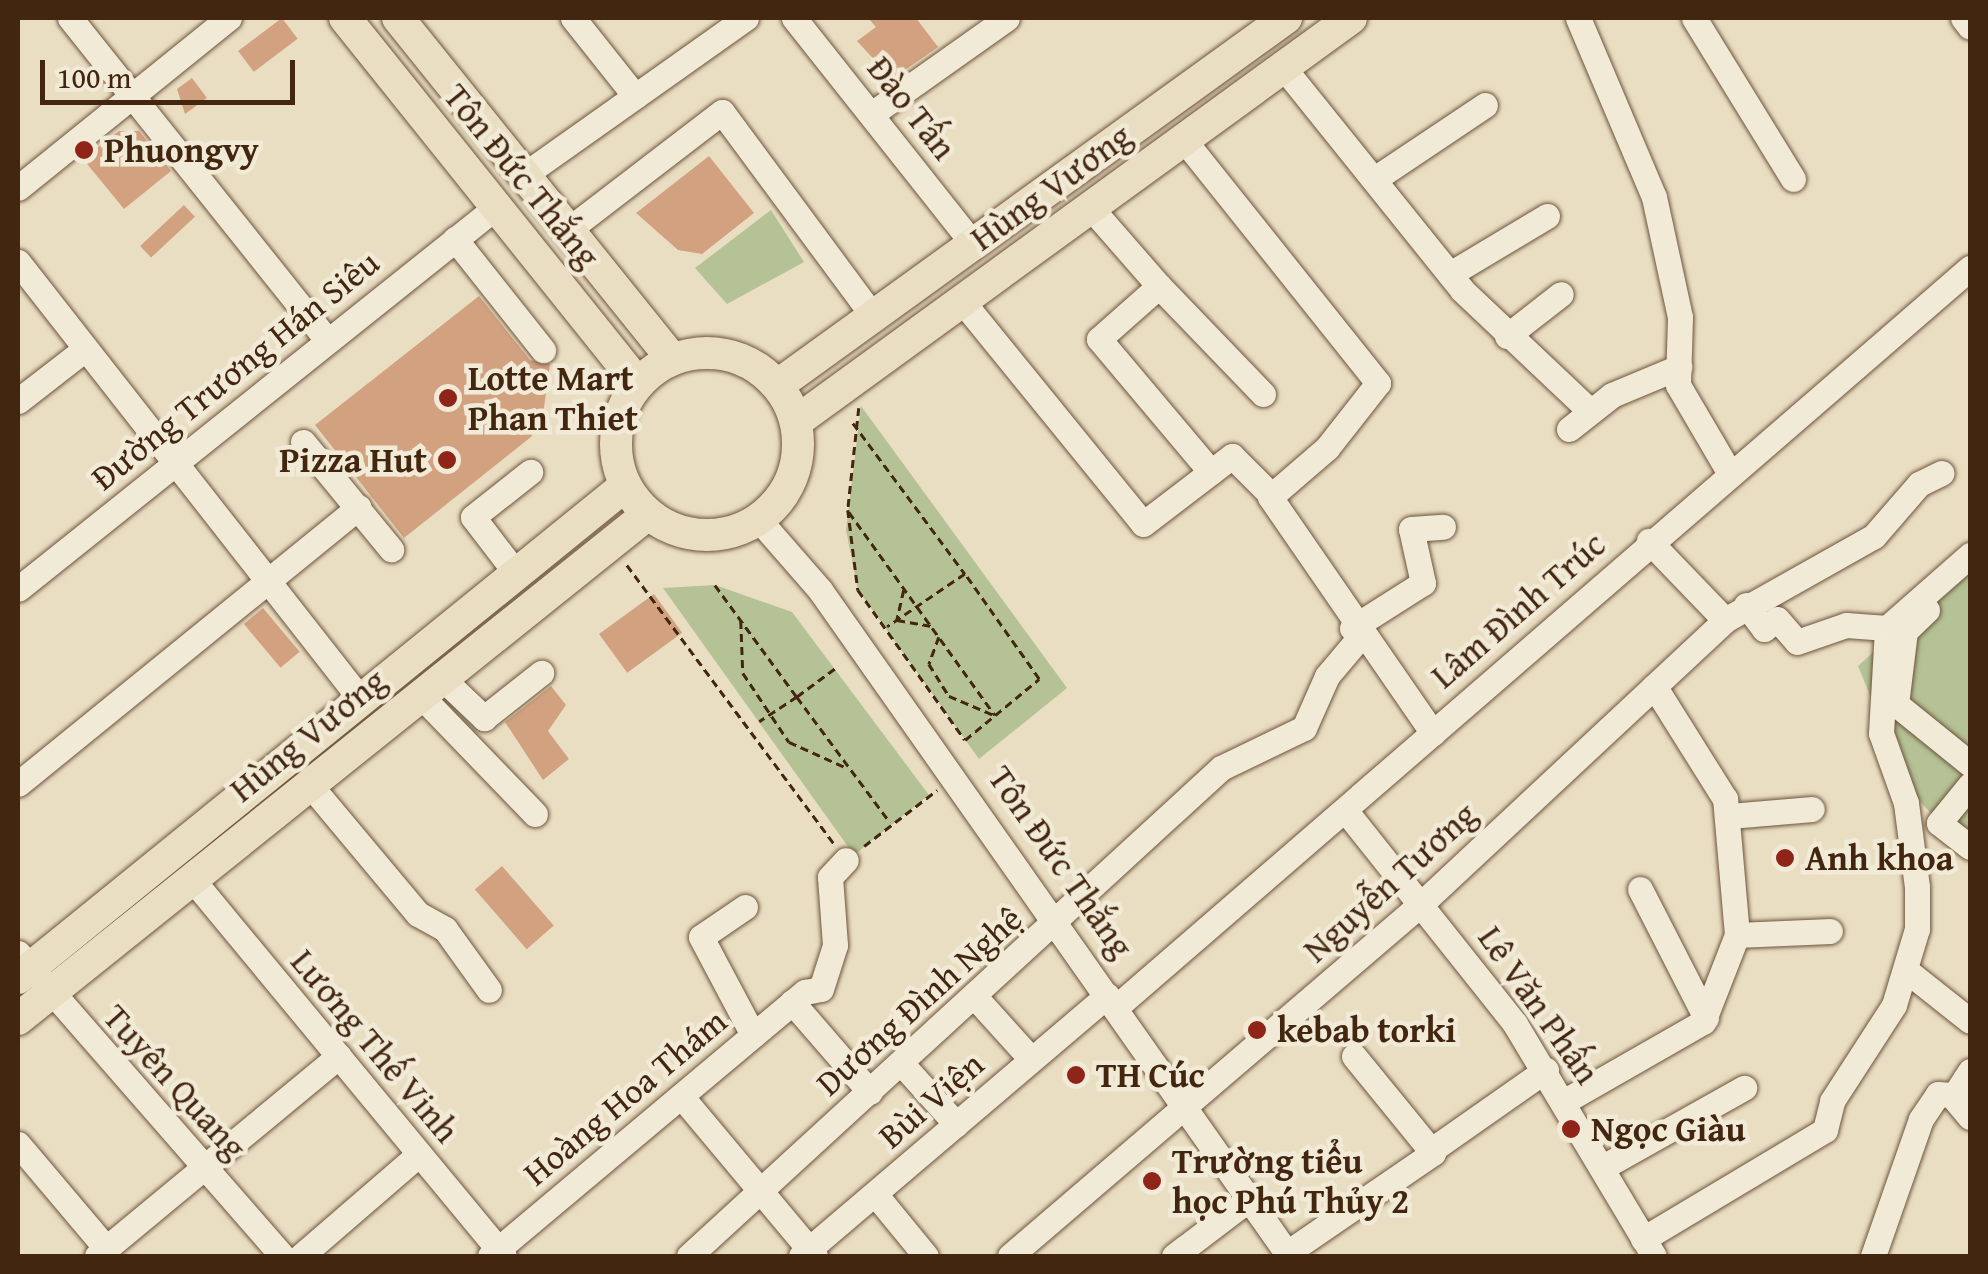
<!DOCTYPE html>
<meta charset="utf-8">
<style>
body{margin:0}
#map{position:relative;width:1988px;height:1274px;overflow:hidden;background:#eadec2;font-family:"Gentium Book Plus",serif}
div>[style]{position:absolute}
.green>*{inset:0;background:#b4c295}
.building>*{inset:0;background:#d2a280;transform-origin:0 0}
.path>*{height:2.5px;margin-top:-1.25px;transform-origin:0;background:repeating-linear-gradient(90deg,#43260f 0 8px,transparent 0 13px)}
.roads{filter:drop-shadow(0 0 2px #6d543c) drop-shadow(0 0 2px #6d543c)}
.minor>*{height:25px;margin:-12.5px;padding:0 12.5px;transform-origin:12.5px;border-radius:12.5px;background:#f1ead7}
.major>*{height:32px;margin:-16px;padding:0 16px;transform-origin:16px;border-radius:16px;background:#eadec2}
.major>.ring{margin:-16px;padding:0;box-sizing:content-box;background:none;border:32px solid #eadec2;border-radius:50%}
.dots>*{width:28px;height:28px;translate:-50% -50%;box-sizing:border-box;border:5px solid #f1ead7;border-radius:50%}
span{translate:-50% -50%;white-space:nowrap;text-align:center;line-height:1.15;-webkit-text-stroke:9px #f1ead7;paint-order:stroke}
.street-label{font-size:35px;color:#43260f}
.poi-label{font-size:35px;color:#43260f;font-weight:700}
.left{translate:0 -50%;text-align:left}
.right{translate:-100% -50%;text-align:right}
.frame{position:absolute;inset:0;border:20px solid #43260f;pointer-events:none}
.scale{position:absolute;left:40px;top:60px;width:255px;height:45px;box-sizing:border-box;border:5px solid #43260f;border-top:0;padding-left:12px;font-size:30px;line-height:35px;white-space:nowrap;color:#43260f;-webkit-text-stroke:8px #f1ead7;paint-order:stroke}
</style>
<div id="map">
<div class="green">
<i style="clip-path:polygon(771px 210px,804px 262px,727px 304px,695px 268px)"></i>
<i style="clip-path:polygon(861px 406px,1067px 688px,979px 759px,858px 590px,846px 530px)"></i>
<i style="clip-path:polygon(1970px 565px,1970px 854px,1909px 790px,1858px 666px)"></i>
<i style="clip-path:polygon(715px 585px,792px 612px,929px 795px,854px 855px,663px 588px)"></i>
</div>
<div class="building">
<i style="left:282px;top:18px;width:26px;height:55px;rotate:53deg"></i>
<i style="clip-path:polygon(868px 18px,916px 18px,938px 47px,892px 79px,857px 41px,876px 27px)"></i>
<i style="clip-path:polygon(192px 78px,207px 98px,185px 114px,177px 89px)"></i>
<i style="clip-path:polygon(119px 131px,139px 131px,171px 171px,124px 209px,83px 159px)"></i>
<i style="clip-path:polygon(709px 156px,754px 213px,702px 254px,678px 250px,636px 213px)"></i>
<i style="left:184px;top:205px;width:16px;height:60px;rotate:47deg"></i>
<i style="clip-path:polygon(479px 296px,530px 360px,550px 364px,543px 415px,531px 437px,404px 538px,315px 425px)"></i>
<i style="left:654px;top:594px;width:48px;height:68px;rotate:54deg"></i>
<i style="left:263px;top:608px;width:57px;height:25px;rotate:50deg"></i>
<i style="clip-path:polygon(551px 686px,566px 705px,548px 731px,569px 759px,543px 780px,505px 722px)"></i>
<i style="left:502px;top:866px;width:79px;height:36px;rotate:49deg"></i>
</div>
<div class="path">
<i style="left:859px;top:408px;width:103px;rotate:96.2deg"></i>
<i style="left:848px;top:510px;width:81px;rotate:82.9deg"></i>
<i style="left:858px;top:590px;width:184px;rotate:54.5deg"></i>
<i style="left:965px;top:740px;width:96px;rotate:-39.5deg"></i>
<i style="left:1039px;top:679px;width:128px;rotate:-125.2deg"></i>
<i style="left:853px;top:423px;width:188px;rotate:53.4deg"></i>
<i style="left:965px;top:574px;width:94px;rotate:145.8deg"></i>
<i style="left:849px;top:512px;width:250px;rotate:54.3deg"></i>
<i style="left:627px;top:565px;width:347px;rotate:53.4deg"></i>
<i style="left:715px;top:585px;width:139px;rotate:53.8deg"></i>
<i style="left:797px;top:697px;width:45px;rotate:146.7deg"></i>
<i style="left:904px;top:590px;width:31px;rotate:103deg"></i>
<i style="left:897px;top:620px;width:35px;rotate:10deg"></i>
<i style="left:741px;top:621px;width:52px;rotate:87.8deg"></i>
<i style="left:743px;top:673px;width:83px;rotate:56.3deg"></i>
<i style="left:789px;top:742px;width:64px;rotate:24.1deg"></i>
<i style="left:939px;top:637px;width:29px;rotate:110deg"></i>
<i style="left:929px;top:664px;width:38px;rotate:58deg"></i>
<i style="left:949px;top:696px;width:49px;rotate:22.9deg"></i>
<i style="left:835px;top:669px;width:47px;rotate:143.6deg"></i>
<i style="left:797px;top:697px;width:156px;rotate:53.4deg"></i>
<i style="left:864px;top:846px;width:92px;rotate:-37.5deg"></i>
</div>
<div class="roads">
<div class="minor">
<i style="left:70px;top:18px;width:413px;rotate:51.4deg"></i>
<i style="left:573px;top:18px;width:100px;rotate:51.5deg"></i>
<i style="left:794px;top:18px;width:288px;rotate:51.6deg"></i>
<i style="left:1578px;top:18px;width:194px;rotate:67deg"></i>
<i style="left:1654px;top:197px;width:123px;rotate:77.8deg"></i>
<i style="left:1680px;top:317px;width:68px;rotate:91.7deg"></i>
<i style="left:1678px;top:385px;width:101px;rotate:59.6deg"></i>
<i style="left:1694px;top:18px;width:189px;rotate:58.4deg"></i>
<i style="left:1963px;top:18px;width:11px;rotate:52deg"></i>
<i style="left:1283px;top:67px;width:286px;rotate:51.2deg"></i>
<i style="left:1462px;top:290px;width:176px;rotate:43.4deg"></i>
<i style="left:873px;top:113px;width:164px;rotate:-35.3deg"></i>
<i style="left:1184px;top:140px;width:311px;rotate:51.4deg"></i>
<i style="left:1378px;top:383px;width:83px;rotate:128.1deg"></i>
<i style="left:1327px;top:448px;width:75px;rotate:139.3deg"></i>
<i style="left:1270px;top:497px;width:287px;rotate:55.4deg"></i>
<i style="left:524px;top:175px;width:272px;rotate:-35.3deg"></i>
<i style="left:1376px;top:178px;width:131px;rotate:-33.8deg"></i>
<i style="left:18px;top:188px;width:271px;rotate:-38.9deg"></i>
<i style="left:1091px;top:208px;width:103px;rotate:48.9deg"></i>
<i style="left:1159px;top:286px;width:80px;rotate:138.5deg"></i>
<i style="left:1099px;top:339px;width:174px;rotate:49.9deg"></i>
<i style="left:568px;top:230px;width:194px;rotate:-37.5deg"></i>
<i style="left:722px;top:112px;width:254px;rotate:53.5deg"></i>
<i style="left:455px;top:239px;width:142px;rotate:51.6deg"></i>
<i style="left:18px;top:262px;width:551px;rotate:51.92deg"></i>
<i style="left:1450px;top:274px;width:113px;rotate:-30.9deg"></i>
<i style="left:1159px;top:286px;width:150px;rotate:46.1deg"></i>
<i style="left:962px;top:301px;width:287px;rotate:50.9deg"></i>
<i style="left:1143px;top:524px;width:112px;rotate:-37.4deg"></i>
<i style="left:1232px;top:456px;width:52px;rotate:45deg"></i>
<i style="left:1507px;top:336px;width:68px;rotate:-37.9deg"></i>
<i style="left:18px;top:401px;width:85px;rotate:-37.8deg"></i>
<i style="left:1569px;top:429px;width:55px;rotate:-38.3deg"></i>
<i style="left:1612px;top:395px;width:73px;rotate:-22.7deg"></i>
<i style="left:303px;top:442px;width:139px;rotate:50.6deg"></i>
<i style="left:759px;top:520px;width:93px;rotate:48.9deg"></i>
<i style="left:820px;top:590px;width:815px;rotate:54.85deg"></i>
<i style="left:515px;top:572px;width:69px;rotate:-127.4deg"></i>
<i style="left:473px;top:517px;width:73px;rotate:-38.3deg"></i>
<i style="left:18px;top:589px;width:612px;rotate:-38.63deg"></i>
<i style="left:1746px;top:605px;width:30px;rotate:53deg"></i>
<i style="left:1764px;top:629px;width:16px;rotate:-38deg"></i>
<i style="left:1777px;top:619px;width:30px;rotate:49deg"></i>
<i style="left:1797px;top:642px;width:52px;rotate:-19.1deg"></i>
<i style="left:1846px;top:625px;width:41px;rotate:4.2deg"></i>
<i style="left:1927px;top:610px;width:30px;rotate:136deg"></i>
<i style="left:1905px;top:631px;width:74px;rotate:97deg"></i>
<i style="left:1896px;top:704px;width:95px;rotate:39deg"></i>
<i style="left:1725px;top:620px;width:171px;rotate:-29.4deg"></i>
<i style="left:1874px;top:536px;width:69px;rotate:-49.1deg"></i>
<i style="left:1919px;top:484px;width:25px;rotate:-26deg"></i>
<i style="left:1352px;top:628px;width:84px;rotate:-32.4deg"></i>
<i style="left:1423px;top:583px;width:55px;rotate:-102.5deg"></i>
<i style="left:1411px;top:529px;width:32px;rotate:-4deg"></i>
<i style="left:443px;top:679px;width:57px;rotate:43.6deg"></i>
<i style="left:484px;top:718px;width:73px;rotate:-38.3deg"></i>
<i style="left:421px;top:696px;width:164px;rotate:46deg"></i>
<i style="left:18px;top:784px;width:439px;rotate:-39.1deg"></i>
<i style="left:310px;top:785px;width:168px;rotate:50.1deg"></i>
<i style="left:418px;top:914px;width:31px;rotate:29deg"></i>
<i style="left:445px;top:929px;width:75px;rotate:54.2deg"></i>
<i style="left:1970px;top:785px;width:49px;rotate:129.2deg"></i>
<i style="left:1939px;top:823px;width:39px;rotate:38deg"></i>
<i style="left:1345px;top:810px;width:273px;rotate:51.5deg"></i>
<i style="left:1515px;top:1024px;width:270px;rotate:59.1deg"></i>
<i style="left:1730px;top:816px;width:82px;rotate:-4.9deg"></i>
<i style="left:192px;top:879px;width:489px;rotate:50.4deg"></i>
<i style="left:1640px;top:889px;width:145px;rotate:62.9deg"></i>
<i style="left:745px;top:907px;width:53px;rotate:145.7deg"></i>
<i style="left:701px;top:937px;width:111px;rotate:62deg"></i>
<i style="left:1737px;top:935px;width:93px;rotate:-2.5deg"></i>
<i style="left:18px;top:953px;width:402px;rotate:48.9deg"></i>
<i style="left:1907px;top:971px;width:80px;rotate:38.4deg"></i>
<i style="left:975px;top:997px;width:84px;rotate:47.9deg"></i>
<i style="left:792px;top:1002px;width:119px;rotate:49.1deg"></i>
<i style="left:1115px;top:1008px;width:1131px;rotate:-40.88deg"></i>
<i style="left:902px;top:1064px;width:81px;rotate:48deg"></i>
<i style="left:1970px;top:1071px;width:31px;rotate:123deg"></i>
<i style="left:1953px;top:1097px;width:26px;rotate:50deg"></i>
<i style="left:681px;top:1096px;width:209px;rotate:50.1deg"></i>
<i style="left:1565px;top:1101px;width:159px;rotate:-29.8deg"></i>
<i style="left:1703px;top:1022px;width:93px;rotate:-68.7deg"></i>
<i style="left:1737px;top:935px;width:137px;rotate:-95deg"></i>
<i style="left:1725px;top:799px;width:133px;rotate:-122.1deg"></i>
<i style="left:18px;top:1144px;width:136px;rotate:49.8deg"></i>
<i style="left:1433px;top:1149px;width:138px;rotate:-35deg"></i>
<i style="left:1603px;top:1167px;width:162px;rotate:-29.3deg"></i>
<i style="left:875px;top:1194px;width:80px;rotate:50.6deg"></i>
<i style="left:1643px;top:1239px;width:212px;rotate:-30.9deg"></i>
<i style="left:1825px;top:1130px;width:30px;rotate:-76deg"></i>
<i style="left:1832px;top:1101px;width:114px;rotate:-57.1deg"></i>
<i style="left:1894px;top:1005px;width:79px;rotate:-73.2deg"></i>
<i style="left:1917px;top:929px;width:42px;rotate:-90deg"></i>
<i style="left:1917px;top:887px;width:85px;rotate:-97.5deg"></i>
<i style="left:1906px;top:803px;width:74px;rotate:-109.7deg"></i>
<i style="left:1881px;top:733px;width:105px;rotate:-86.7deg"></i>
<i style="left:1887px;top:628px;width:111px;rotate:-41.3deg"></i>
<i style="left:1287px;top:1253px;width:177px;rotate:-34.4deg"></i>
<i style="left:1433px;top:1153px;width:125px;rotate:-129.2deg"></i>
<i style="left:97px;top:1256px;width:314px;rotate:-39.6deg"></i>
<i style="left:301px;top:1256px;width:156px;rotate:-40.8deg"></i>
<i style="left:490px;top:1256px;width:411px;rotate:-40deg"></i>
<i style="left:805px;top:992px;width:16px;rotate:-11deg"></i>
<i style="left:821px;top:989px;width:46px;rotate:-72.3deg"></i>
<i style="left:835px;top:945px;width:68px;rotate:-94.2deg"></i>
<i style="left:830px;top:877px;width:23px;rotate:-47deg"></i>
<i style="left:689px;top:1256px;width:722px;rotate:-42.53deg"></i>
<i style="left:1221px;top:768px;width:92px;rotate:-25.7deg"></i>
<i style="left:1304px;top:728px;width:57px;rotate:-66.1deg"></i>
<i style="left:1327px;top:676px;width:50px;rotate:-49.9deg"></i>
<i style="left:801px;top:1256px;width:402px;rotate:-40.4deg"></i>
<i style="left:1010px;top:1256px;width:543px;rotate:-40.59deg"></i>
<i style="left:1422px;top:903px;width:415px;rotate:-43deg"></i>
<i style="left:1725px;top:620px;width:110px;rotate:-133.9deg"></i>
<i style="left:1174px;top:1256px;width:94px;rotate:-37.2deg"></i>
<i style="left:1873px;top:1256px;width:145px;rotate:-70.7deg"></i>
<i style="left:1921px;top:1119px;width:30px;rotate:-56deg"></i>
<i style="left:1938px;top:1094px;width:16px;rotate:4deg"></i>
</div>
<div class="major">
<i style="left:345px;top:18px;width:469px;rotate:51.3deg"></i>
<i style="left:398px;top:18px;width:437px;rotate:51.2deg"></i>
<i class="ring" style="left:616px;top:353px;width:150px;height:150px"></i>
<i style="left:778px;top:385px;width:627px;rotate:-35.85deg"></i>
<i style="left:797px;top:421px;width:685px;rotate:-36.03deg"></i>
<i style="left:18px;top:978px;width:781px;rotate:-39.03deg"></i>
<i style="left:18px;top:1019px;width:807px;rotate:-38.72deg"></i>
</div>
</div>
<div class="dots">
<i style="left:84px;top:150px;background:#8f2418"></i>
<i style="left:448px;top:398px;background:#8f2418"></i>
<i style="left:447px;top:460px;background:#8f2418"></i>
<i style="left:1785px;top:858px;background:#8f2418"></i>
<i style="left:1257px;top:1030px;background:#8f2418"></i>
<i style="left:1076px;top:1075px;background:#8f2418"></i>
<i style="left:1571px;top:1129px;background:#8f2418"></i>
<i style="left:1152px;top:1181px;background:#8f2418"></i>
</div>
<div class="street-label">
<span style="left:912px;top:108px;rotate:52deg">Đào Tấn</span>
<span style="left:522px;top:176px;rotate:51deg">Tôn Đức Thắng</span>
<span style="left:1051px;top:187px;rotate:-36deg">Hùng Vương</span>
<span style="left:235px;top:370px;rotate:-39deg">Đường Trương Hán Siêu</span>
<span style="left:1518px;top:610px;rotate:-41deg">Lâm Đình Trúc</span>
<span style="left:308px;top:735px;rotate:-39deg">Hùng Vương</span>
<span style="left:1061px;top:862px;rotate:55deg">Tôn Đức Thắng</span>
<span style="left:1390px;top:882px;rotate:-42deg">Nguyễn Tương</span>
<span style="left:919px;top:1001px;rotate:-42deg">Dương Đình Nghệ</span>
<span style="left:1539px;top:1005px;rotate:55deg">Lê Văn Phấn</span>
<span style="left:375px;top:1046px;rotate:50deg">Lương Thế Vinh</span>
<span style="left:175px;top:1082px;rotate:48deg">Tuyên Quang</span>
<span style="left:625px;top:1097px;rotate:-40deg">Hoàng Hoa Thám</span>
<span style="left:931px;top:1100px;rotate:-41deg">Bùi Viện</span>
</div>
<div class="poi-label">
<span class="left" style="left:104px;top:150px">Phuongvy</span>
<span class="left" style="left:468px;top:398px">Lotte Mart<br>Phan Thiet</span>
<span class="right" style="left:427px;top:460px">Pizza Hut</span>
<span class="left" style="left:1805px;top:858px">Anh khoa</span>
<span class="left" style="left:1277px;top:1030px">kebab torki</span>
<span class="left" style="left:1096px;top:1075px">TH Cúc</span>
<span class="left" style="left:1591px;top:1129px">Ngọc Giàu</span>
<span class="left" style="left:1172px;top:1181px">Trường tiểu<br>học Phú Thủy 2</span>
</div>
<div class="frame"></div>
<div class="scale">100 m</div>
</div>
